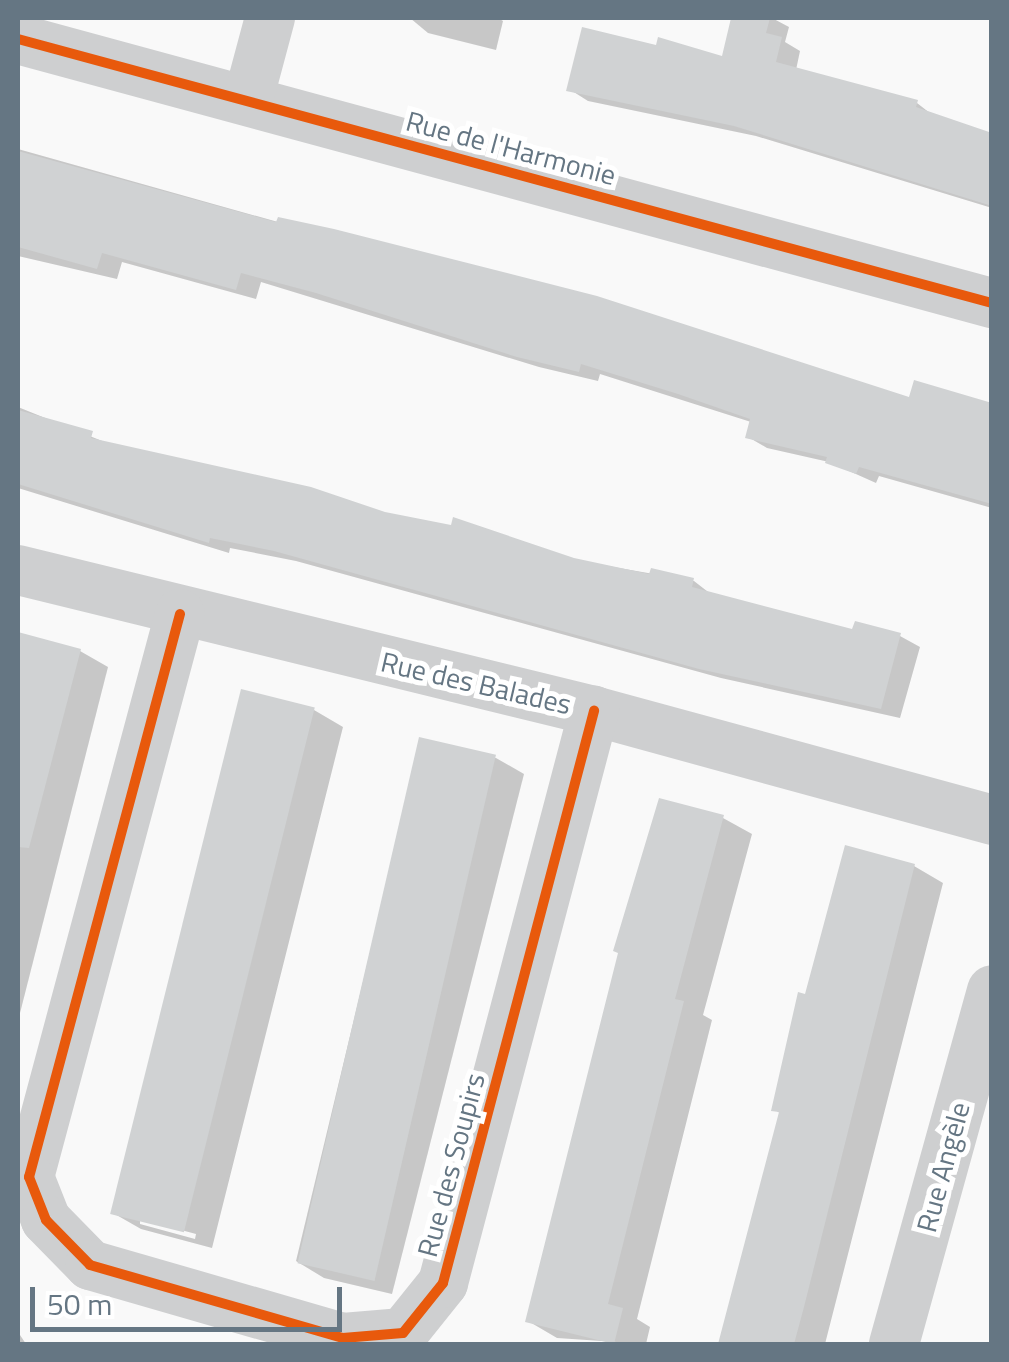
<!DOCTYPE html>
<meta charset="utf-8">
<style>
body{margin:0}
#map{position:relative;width:1009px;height:1362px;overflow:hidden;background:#f9f9f9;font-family:"Titillium Web",sans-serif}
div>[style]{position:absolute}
.shadow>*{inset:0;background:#0003}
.building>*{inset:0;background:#d0d2d3;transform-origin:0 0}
.street>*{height:50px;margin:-25px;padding:0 25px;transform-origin:25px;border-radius:25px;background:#cecfd0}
.cycleway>*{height:10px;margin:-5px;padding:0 5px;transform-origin:5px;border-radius:5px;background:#e8590c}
span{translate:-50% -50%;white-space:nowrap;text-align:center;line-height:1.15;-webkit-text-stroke:10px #fff;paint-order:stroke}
.street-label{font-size:28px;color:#657683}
.frame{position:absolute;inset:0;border:20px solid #657683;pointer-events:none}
.scale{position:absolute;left:30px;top:1287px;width:312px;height:45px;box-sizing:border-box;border:5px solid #657683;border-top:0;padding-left:12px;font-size:30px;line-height:35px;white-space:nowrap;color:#657683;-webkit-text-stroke:8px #fff;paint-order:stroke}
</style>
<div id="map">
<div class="shadow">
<i style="clip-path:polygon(410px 18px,498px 18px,503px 21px,496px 50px,428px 33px)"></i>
<i style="clip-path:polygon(734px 18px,772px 18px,789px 27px,785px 42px,800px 51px,796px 70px,917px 103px,935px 117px,992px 139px,992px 208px,756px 136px,588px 101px,569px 89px,658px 48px,723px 59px)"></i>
<i style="clip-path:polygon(18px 149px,911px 400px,992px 403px,992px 508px,879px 476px,876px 483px,829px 462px,767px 448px,748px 437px,751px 422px,600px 374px,598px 381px,539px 367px,261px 282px,256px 299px,122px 262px,117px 279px,18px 256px)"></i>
<i style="clip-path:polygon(18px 407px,112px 445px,573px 560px,694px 581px,712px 595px,854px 632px,900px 636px,920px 647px,900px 718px,721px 678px,296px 561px,230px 548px,229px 553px,18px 488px)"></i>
<i style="clip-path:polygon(18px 635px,80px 651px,108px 667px,18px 1021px)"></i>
<i style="clip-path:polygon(evenodd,243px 692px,314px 710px,343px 727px,212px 1248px,141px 1229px,113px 1213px,243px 692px,140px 1219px,196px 1234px,195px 1239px,140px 1224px,140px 1219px)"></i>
<i style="clip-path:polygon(421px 740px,496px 758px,524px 774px,392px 1294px,324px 1278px,296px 1261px)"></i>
<i style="clip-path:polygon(723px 818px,752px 834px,703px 1015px,712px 1020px,637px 1319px,650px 1327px,646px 1344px,557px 1338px,528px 1321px,621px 953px)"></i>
<i style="clip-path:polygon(914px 866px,943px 883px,825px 1344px,722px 1344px,781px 1114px,774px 1109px,807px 997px)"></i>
<i style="clip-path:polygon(18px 1332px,26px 1344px,18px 1344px)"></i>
</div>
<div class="building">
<i style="clip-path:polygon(731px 18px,770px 18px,766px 33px,782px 37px,776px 62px,918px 100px,916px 107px,992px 133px,992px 206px,734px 126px,566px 91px,582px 27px,656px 45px,658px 37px,722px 56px)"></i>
<i style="clip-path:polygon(18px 151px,276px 222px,278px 217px,334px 229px,597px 296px,909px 397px,914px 380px,992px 403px,992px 504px,859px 467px,856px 474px,825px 463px,827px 457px,745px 438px,750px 419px,678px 394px,581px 364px,579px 372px,517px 357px,316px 293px,241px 273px,236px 290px,102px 253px,97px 269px,18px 247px)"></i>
<i style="clip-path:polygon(18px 410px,93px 431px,91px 438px,311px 487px,385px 512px,451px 525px,453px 517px,574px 558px,649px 574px,651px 568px,694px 578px,692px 587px,852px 629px,855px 621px,901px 633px,881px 709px,699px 669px,274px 551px,210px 538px,209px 543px,18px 484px)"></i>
<i style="clip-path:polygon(18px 632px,81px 649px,29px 848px,18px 847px)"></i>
<i style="left:241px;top:689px;width:76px;height:541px;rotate:14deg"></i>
<i style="left:419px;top:737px;width:79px;height:540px;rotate:13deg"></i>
<i style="clip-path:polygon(659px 798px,724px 815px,675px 999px,684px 1001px,608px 1304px,623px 1308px,614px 1344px,525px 1322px,618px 953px,613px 951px)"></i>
<i style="clip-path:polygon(845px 845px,915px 864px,804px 1307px,794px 1344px,718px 1344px,779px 1112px,771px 1111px,798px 992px,805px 994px)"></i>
</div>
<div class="street">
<i style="left:18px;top:39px;width:1009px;rotate:15.17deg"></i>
<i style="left:248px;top:100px;width:85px;rotate:-75deg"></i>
<i style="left:18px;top:570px;width:593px;rotate:13.76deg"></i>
<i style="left:594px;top:711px;width:413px;rotate:15.3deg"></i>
<i style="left:180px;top:614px;width:583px;rotate:105.01deg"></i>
<i style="left:29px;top:1177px;width:46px;rotate:68.4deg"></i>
<i style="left:46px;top:1220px;width:63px;rotate:45.6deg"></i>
<i style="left:90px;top:1265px;width:263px;rotate:16.1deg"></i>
<i style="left:343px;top:1338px;width:60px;rotate:-4.8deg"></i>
<i style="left:403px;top:1333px;width:64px;rotate:-51.3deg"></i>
<i style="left:443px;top:1283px;width:592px;rotate:-75.21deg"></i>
<i style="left:894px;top:1344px;width:367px;rotate:-74.5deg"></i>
</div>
<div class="cycleway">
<i style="left:18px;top:39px;width:1009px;rotate:15.17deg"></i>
<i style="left:180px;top:614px;width:583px;rotate:105.01deg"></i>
<i style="left:29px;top:1177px;width:46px;rotate:68.4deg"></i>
<i style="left:46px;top:1220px;width:63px;rotate:45.6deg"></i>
<i style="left:90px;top:1265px;width:263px;rotate:16.1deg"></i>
<i style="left:343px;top:1338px;width:60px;rotate:-4.8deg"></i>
<i style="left:403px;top:1333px;width:64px;rotate:-51.3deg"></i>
<i style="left:443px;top:1283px;width:592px;rotate:-75.21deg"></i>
</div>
<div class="street-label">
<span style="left:511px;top:148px;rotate:15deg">Rue de l'Harmonie</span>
<span style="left:476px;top:683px;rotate:13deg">Rue des Balades</span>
<span style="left:451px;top:1165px;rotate:-75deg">Rue des Soupirs</span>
<span style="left:943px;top:1167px;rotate:-75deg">Rue Angèle</span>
</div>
<div class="frame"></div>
<div class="scale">50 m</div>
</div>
